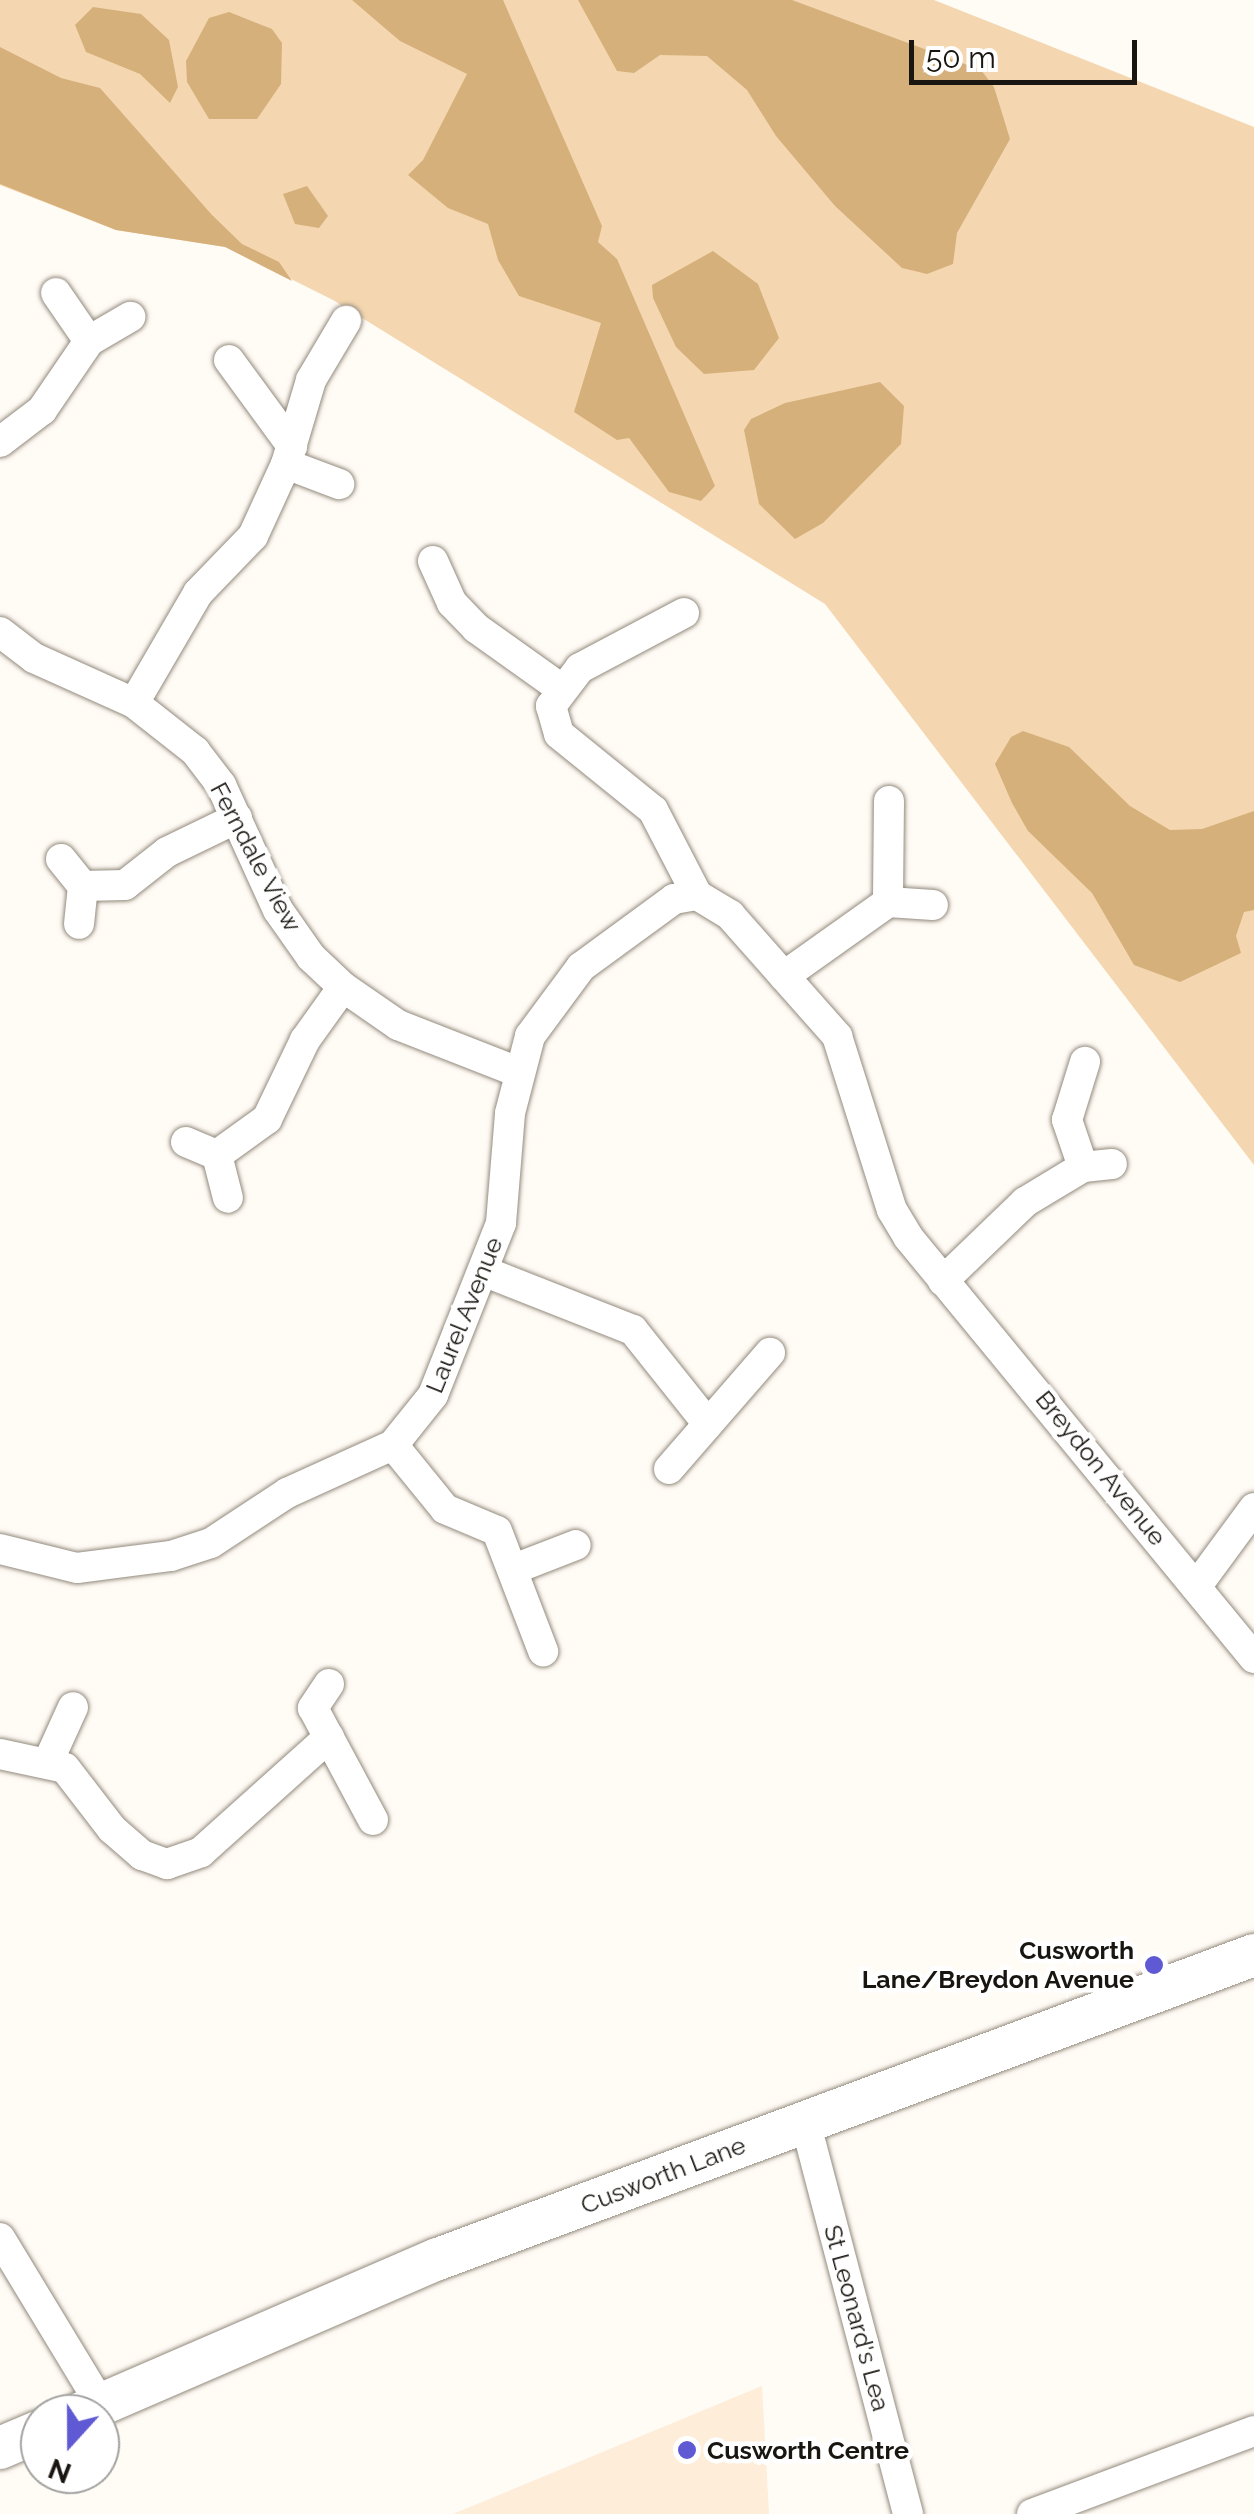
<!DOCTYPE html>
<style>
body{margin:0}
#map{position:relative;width:1254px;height:2514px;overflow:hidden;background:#fffbf5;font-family:Raleway,sans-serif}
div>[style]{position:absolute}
.built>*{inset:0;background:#fdedd9}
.green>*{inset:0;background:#f4d7b0}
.forest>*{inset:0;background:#d6b07b}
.roads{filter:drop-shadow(0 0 2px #938a7d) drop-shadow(0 0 2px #938a7d)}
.street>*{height:30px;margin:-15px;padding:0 15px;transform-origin:15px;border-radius:15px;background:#fff}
.secondary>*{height:42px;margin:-21px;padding:0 21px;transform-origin:21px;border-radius:21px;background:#fff}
.dots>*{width:28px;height:28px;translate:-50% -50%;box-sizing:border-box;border:5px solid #fff;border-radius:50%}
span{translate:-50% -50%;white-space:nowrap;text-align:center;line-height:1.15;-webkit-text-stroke:9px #fff;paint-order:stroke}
.street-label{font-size:25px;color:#191611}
.poi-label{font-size:25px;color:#191611;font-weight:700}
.right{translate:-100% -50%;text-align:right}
.left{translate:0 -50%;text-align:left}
.north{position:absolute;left:20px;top:2394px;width:100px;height:100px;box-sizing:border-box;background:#fff;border:2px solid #a3a2a0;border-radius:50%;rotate:201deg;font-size:28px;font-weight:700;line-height:40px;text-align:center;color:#191611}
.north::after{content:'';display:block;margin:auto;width:35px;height:45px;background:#5f5ad3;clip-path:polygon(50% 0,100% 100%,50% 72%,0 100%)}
.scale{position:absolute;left:909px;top:40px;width:228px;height:45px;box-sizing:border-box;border:5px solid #191611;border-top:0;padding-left:12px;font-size:30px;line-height:35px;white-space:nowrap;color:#191611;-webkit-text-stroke:8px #fff;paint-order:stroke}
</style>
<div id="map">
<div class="built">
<i style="clip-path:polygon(762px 2386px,769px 2514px,453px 2514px)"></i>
</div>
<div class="green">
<i style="clip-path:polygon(0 0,934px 0,1254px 127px,1254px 1165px,825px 604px,333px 300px,227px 247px,116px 230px,0 185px)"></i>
</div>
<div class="forest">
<i style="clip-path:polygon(352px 0,503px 0,602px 226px,598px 242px,617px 259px,715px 486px,701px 501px,669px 492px,629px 438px,617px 440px,574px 412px,601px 323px,519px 296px,498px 260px,488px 224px,448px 208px,408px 175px,423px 160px,467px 74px,400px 41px)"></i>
<i style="clip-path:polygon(578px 0,792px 0,981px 70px,994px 87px,1010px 139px,957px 233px,953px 264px,927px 274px,902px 268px,835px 206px,776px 136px,747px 90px,707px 56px,660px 55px,634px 73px,617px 71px)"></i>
<i style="clip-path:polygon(93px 7px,141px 14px,169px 40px,178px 87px,170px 103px,140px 74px,86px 52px,75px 25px)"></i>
<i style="clip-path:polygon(229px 12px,272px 29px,282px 43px,281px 84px,257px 119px,209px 119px,187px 82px,186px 61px,209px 18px)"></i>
<i style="clip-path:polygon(0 47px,61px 78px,100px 88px,212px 215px,242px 244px,279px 262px,292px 281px,225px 247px,116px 230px,0 184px)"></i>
<i style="clip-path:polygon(307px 186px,328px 216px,319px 228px,295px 224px,283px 194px)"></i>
<i style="clip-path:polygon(713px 251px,758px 284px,779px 338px,754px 370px,704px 374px,676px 347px,653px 298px,652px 285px)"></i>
<i style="clip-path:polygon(880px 382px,904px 406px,901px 444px,823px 523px,795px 539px,759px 504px,744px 430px,751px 419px,785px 403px)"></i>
<i style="clip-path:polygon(1023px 731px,1069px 747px,1130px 806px,1170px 830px,1202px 829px,1254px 811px,1254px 910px,1244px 912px,1236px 936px,1241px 953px,1180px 982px,1134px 965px,1092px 893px,1028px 831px,1012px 803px,995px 764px,1011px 737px)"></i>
</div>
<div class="roads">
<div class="street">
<i style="left:56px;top:293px;width:58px;rotate:55.5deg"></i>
<i style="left:229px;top:360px;width:107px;rotate:53.8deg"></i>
<i style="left:0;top:442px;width:53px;rotate:-37.3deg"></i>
<i style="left:42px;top:410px;width:83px;rotate:-55.7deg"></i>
<i style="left:89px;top:341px;width:48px;rotate:-30.3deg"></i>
<i style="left:286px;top:464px;width:57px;rotate:20.7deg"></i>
<i style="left:433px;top:561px;width:46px;rotate:65.7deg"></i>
<i style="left:452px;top:603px;width:35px;rotate:46deg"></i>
<i style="left:476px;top:628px;width:103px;rotate:35.5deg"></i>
<i style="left:684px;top:613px;width:118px;rotate:152.1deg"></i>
<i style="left:580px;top:668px;width:48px;rotate:127.3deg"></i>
<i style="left:551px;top:706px;width:29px;rotate:74deg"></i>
<i style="left:559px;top:734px;width:121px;rotate:39deg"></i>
<i style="left:653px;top:810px;width:96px;rotate:62.6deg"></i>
<i style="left:697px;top:895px;width:39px;rotate:31deg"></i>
<i style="left:730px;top:915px;width:162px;rotate:48.5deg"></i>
<i style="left:837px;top:1036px;width:182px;rotate:72.5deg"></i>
<i style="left:892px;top:1210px;width:31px;rotate:59deg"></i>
<i style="left:908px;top:1237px;width:545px;rotate:50.58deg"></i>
<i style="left:0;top:632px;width:43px;rotate:37.4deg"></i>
<i style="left:34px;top:658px;width:110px;rotate:24.2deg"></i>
<i style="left:134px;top:703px;width:78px;rotate:38.2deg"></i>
<i style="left:195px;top:751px;width:43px;rotate:52.6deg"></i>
<i style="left:221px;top:785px;width:137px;rotate:65.5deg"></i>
<i style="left:278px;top:910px;width:57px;rotate:54.9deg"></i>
<i style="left:311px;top:957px;width:44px;rotate:43.2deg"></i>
<i style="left:343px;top:987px;width:67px;rotate:34.6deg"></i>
<i style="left:398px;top:1025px;width:129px;rotate:21.4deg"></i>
<i style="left:134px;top:703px;width:127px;rotate:-59.8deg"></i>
<i style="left:198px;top:593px;width:79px;rotate:-46deg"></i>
<i style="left:253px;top:536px;width:79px;rotate:-65.4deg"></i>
<i style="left:286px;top:464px;width:88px;rotate:-73.4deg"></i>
<i style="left:311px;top:380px;width:69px;rotate:-59.3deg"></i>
<i style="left:889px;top:801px;width:101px;rotate:90.6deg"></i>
<i style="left:888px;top:902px;width:45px;rotate:3.8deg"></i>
<i style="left:61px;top:859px;width:35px;rotate:51deg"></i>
<i style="left:83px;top:886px;width:38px;rotate:96deg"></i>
<i style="left:83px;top:886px;width:42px;rotate:-1.4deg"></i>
<i style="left:125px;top:885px;width:53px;rotate:-38.2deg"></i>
<i style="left:167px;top:852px;width:78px;rotate:-25.9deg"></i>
<i style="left:784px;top:976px;width:128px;rotate:-35.4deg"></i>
<i style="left:186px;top:1142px;width:34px;rotate:23deg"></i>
<i style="left:217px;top:1155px;width:44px;rotate:75.7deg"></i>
<i style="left:217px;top:1155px;width:62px;rotate:-35.8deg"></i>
<i style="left:267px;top:1119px;width:88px;rotate:-64.3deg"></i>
<i style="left:305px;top:1040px;width:65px;rotate:-54.4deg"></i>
<i style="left:1083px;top:1167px;width:50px;rotate:-108.8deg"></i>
<i style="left:1067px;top:1120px;width:61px;rotate:-72.8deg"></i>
<i style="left:483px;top:1271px;width:161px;rotate:21.5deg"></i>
<i style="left:633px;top:1330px;width:120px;rotate:51.4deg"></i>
<i style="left:943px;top:1281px;width:114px;rotate:-43.9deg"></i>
<i style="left:1025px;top:1202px;width:68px;rotate:-31.1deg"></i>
<i style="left:1083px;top:1167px;width:29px;rotate:-6deg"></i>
<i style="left:393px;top:1445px;width:82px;rotate:50.9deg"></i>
<i style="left:445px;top:1509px;width:56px;rotate:22.9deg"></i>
<i style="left:497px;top:1531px;width:129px;rotate:69deg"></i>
<i style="left:669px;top:1469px;width:154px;rotate:-49deg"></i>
<i style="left:0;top:1549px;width:79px;rotate:13.9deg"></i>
<i style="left:77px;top:1568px;width:95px;rotate:-7.3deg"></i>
<i style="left:171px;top:1556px;width:42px;rotate:-18deg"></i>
<i style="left:211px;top:1543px;width:91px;rotate:-33.3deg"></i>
<i style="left:287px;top:1493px;width:116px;rotate:-24.4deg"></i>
<i style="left:393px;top:1445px;width:64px;rotate:-51.3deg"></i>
<i style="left:433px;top:1395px;width:185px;rotate:-68.4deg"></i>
<i style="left:501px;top:1223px;width:110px;rotate:-85.3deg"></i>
<i style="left:510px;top:1113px;width:80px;rotate:-75.4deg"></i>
<i style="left:530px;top:1036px;width:86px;rotate:-53.5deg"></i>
<i style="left:581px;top:967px;width:115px;rotate:-36.2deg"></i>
<i style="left:674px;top:899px;width:23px;rotate:-10deg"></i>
<i style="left:514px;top:1569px;width:66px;rotate:-21.2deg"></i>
<i style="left:1196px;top:1587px;width:98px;rotate:-53.7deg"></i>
<i style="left:329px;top:1684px;width:29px;rotate:124deg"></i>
<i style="left:313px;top:1708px;width:127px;rotate:61.8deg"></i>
<i style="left:0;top:1754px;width:66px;rotate:12.2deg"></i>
<i style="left:65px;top:1768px;width:77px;rotate:52.4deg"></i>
<i style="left:112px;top:1829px;width:40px;rotate:41deg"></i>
<i style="left:142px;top:1855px;width:27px;rotate:20deg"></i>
<i style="left:167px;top:1864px;width:36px;rotate:-19deg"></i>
<i style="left:201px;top:1852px;width:172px;rotate:-41.9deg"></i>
<i style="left:49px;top:1760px;width:58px;rotate:-65.6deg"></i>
<i style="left:805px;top:2121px;width:406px;rotate:75.3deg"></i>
<i style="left:0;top:2238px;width:195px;rotate:58.8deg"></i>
<i style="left:1032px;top:2514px;width:237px;rotate:-20.5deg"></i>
</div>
<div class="secondary">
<i style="left:79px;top:2414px;width:391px;rotate:-23.4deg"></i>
<i style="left:438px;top:2259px;width:871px;rotate:-20.43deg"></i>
<i style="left:0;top:2448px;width:43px;rotate:-23deg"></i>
</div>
</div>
<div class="dots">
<i style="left:1154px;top:1965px;background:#5f5ad3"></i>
<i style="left:687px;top:2450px;background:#5f5ad3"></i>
</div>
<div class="street-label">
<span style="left:256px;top:857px;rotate:62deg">Ferndale View</span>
<span style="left:464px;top:1315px;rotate:-68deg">Laurel Avenue</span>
<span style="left:1101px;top:1468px;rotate:51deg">Breydon Avenue</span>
<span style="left:663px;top:2175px;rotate:-21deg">Cusworth Lane</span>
<span style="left:857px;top:2318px;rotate:75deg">St Leonard's Lea</span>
</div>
<div class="poi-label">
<span class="right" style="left:1134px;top:1965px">Cusworth<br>Lane/Breydon Avenue</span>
<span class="left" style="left:707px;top:2450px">Cusworth Centre</span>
</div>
<div class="north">N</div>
<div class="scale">50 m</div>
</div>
